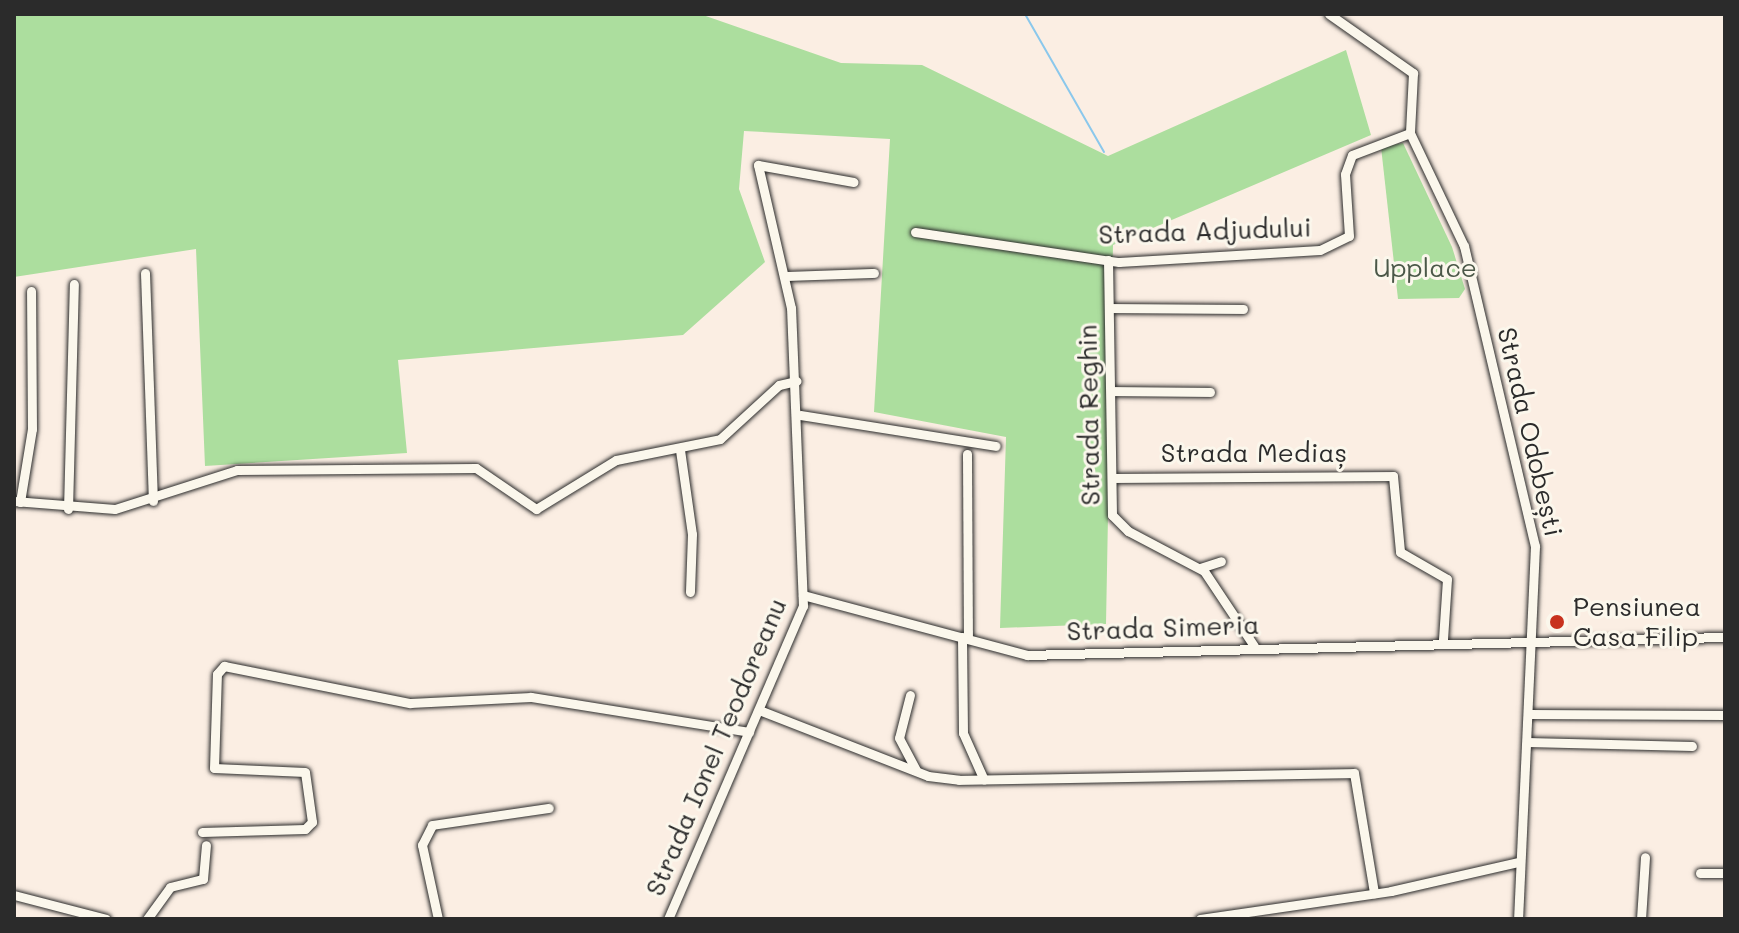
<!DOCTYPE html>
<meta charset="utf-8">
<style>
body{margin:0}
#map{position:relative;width:1739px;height:933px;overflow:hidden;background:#fbeee3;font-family:Mali,sans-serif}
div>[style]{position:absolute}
.green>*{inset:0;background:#acde9e}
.stream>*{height:2px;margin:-1px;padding:0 1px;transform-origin:1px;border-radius:1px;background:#8bc8ec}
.roads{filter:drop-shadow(0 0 2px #2b2b2b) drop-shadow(0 0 2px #2b2b2b)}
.street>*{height:9px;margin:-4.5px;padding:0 4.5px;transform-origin:4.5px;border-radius:4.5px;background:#fbf7ec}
.dots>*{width:22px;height:22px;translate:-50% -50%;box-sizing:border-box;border:4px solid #fbf7ec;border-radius:50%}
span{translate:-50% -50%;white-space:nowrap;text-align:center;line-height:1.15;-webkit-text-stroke:6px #fbf7ec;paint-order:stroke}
.street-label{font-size:26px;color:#2b2b2b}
.park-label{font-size:26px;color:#4b5848}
.poi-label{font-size:26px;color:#2b2b2b}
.left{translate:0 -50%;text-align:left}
.frame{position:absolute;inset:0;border:16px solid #2b2b2b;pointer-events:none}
</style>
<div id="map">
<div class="green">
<i style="clip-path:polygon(14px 14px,700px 14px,841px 63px,922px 65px,1108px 156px,1346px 50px,1371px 135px,1113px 245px,1106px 624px,1000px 628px,1006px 437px,874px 412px,890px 139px,744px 131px,739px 189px,765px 262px,683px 335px,398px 360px,407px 453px,205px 466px,196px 249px,14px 277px)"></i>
<i style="clip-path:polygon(1403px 143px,1452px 247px,1465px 289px,1459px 298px,1398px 299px,1381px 147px)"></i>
</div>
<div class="stream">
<i style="left:1025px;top:14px;width:159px;rotate:60.2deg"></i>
</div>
<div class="roads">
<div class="street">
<i style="left:1329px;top:14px;width:103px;rotate:35.1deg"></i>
<i style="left:1413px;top:73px;width:60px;rotate:92.9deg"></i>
<i style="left:1410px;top:133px;width:125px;rotate:64.5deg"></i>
<i style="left:1464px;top:246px;width:308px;rotate:76.7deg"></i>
<i style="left:1535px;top:546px;width:373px;rotate:92.6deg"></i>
<i style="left:915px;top:232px;width:206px;rotate:8.4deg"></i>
<i style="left:1119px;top:262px;width:201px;rotate:-3.4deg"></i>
<i style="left:1320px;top:250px;width:32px;rotate:-26deg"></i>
<i style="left:1349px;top:236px;width:62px;rotate:-93.7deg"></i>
<i style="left:1345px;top:174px;width:20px;rotate:-70deg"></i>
<i style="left:1352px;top:155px;width:62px;rotate:-20.8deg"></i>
<i style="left:1108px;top:260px;width:255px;rotate:89.1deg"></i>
<i style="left:1112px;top:515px;width:23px;rotate:45deg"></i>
<i style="left:1128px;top:531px;width:86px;rotate:27.8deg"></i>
<i style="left:1204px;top:571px;width:90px;rotate:56.3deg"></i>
<i style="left:145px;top:273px;width:228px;rotate:88deg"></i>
<i style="left:784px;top:276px;width:90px;rotate:-1.9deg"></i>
<i style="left:1110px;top:308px;width:133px;rotate:0.4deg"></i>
<i style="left:1111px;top:391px;width:99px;rotate:0.6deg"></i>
<i style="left:800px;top:415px;width:198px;rotate:9deg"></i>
<i style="left:680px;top:450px;width:85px;rotate:81.9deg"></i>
<i style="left:692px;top:534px;width:58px;rotate:92deg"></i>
<i style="left:967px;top:454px;width:184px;rotate:89.7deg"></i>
<i style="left:1116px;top:478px;width:277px;rotate:-0.4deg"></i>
<i style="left:1393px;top:476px;width:76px;rotate:84.7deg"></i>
<i style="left:1400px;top:552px;width:54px;rotate:29.9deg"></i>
<i style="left:1447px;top:579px;width:61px;rotate:93.8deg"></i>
<i style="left:14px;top:501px;width:101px;rotate:4.5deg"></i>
<i style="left:115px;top:509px;width:128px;rotate:-17.7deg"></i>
<i style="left:237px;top:470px;width:239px;rotate:-0.5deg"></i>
<i style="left:476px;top:468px;width:73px;rotate:34.3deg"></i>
<i style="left:536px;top:509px;width:94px;rotate:-31.5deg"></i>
<i style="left:616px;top:460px;width:106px;rotate:-11.4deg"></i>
<i style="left:720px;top:439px;width:80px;rotate:-42.5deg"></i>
<i style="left:779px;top:385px;width:18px;rotate:-13deg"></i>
<i style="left:20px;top:502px;width:74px;rotate:-80.7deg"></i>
<i style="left:32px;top:429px;width:138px;rotate:-90.4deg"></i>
<i style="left:68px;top:509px;width:225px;rotate:-88.5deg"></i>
<i style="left:1200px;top:568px;width:22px;rotate:-18deg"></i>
<i style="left:803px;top:595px;width:232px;rotate:15deg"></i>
<i style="left:1027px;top:655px;width:698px;rotate:-1.48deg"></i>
<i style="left:962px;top:637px;width:96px;rotate:89.4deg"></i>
<i style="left:963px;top:733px;width:51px;rotate:65.9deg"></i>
<i style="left:910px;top:695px;width:44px;rotate:104.3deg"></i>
<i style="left:899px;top:738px;width:36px;rotate:62deg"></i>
<i style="left:759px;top:710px;width:181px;rotate:21.3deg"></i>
<i style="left:928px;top:776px;width:31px;rotate:7deg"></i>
<i style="left:959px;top:780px;width:395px;rotate:-1deg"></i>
<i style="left:1354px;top:773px;width:122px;rotate:80.5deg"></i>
<i style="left:1528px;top:714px;width:197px;rotate:0.3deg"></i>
<i style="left:1527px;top:742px;width:165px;rotate:1.4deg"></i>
<i style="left:202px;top:832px;width:103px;rotate:-1.7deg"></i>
<i style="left:305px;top:829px;width:10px;rotate:-45deg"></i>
<i style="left:312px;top:822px;width:50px;rotate:-98deg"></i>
<i style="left:305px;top:772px;width:91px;rotate:-177.5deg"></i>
<i style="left:214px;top:768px;width:94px;rotate:-88.2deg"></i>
<i style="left:217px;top:674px;width:11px;rotate:-49deg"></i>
<i style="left:224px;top:666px;width:190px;rotate:11.3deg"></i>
<i style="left:410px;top:703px;width:121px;rotate:-2.8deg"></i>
<i style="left:531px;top:697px;width:221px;rotate:9.1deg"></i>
<i style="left:1700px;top:873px;width:25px"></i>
<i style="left:14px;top:895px;width:95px;rotate:14.6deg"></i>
<i style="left:147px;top:919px;width:39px;rotate:-54deg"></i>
<i style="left:170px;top:887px;width:34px;rotate:-14deg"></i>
<i style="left:203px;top:879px;width:34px;rotate:-85deg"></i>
<i style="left:438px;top:919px;width:76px;rotate:-102.2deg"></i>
<i style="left:422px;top:845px;width:22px;rotate:-63deg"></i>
<i style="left:432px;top:825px;width:118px;rotate:-8.3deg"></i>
<i style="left:668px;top:919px;width:341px;rotate:-66.7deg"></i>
<i style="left:803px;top:606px;width:298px;rotate:-92.3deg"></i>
<i style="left:791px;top:308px;width:147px;rotate:-103deg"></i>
<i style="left:758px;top:165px;width:97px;rotate:10.1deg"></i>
<i style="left:1200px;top:919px;width:193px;rotate:-8.3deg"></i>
<i style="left:1391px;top:891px;width:131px;rotate:-12.8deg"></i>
<i style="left:1641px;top:919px;width:62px;rotate:-86.3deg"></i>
</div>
</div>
<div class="dots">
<i style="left:1557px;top:622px;background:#c8321e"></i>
</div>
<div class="street-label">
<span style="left:1205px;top:231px;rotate:-2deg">Strada Adjudului</span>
<span style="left:1089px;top:415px;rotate:-91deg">Strada Reghin</span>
<span style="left:1530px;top:432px;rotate:77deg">Strada Odobești</span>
<span style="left:1254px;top:453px">Strada Mediaș</span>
<span style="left:1163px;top:628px;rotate:-2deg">Strada Simeria</span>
<span style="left:716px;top:747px;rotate:-67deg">Strada Ionel Teodoreanu</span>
</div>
<div class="park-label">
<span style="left:1425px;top:268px">Upplace</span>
</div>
<div class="poi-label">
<span class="left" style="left:1573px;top:622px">Pensiunea<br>Casa Filip</span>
</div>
<div class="frame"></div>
</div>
